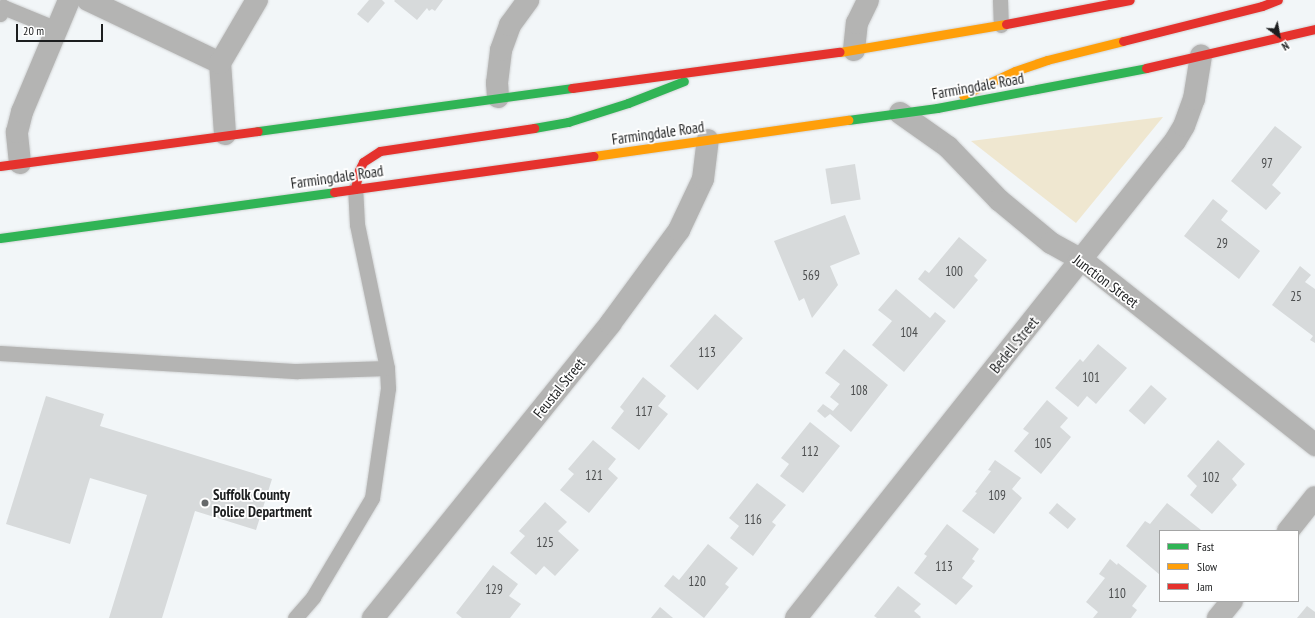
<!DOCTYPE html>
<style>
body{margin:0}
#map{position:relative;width:1315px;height:618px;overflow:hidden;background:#f2f6f8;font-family:"PT Sans Narrow",sans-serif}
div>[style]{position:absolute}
.green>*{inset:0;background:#efe7d0}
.building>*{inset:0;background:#d7dadb;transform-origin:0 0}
.roads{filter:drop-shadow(0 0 1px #d1d3d4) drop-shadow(0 0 1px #d1d3d4)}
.lane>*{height:15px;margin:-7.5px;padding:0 7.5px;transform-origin:7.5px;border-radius:7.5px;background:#b4b4b3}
.street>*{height:22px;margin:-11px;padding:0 11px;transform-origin:11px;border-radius:11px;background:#b4b4b3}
.fast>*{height:9px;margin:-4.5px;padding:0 4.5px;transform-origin:4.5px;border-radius:4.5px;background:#30b455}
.slow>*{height:9px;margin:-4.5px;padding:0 4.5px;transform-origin:4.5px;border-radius:4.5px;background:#ff9f0a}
.jam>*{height:9px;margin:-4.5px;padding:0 4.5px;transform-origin:4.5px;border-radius:4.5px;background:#e5322d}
.dots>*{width:11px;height:11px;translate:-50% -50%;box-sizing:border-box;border:2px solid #fff;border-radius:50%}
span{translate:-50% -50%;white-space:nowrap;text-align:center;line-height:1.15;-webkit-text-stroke:3.5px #fff;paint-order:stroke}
.number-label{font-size:13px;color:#4b4d4e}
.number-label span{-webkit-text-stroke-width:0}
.street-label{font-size:15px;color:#1c1e1f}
.poi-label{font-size:15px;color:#1c1e1f;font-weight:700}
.left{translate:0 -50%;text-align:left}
.legend{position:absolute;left:1159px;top:530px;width:140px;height:72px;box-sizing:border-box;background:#fff;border:1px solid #a4a5a5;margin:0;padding:5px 7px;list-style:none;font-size:12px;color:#1c1e1f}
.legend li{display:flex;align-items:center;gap:8px;height:20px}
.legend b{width:20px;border:1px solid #a4a5a5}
.north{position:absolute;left:1259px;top:16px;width:40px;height:40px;-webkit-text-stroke:3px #fff;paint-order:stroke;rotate:148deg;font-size:11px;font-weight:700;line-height:16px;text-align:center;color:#1c1e1f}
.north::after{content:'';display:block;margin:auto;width:14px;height:18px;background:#1c1e1f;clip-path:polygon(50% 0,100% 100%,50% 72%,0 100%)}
.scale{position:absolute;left:16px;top:24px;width:87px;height:18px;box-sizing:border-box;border:2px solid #1c1e1f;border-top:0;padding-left:5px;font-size:12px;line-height:14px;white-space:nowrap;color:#1c1e1f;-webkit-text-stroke:3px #fff;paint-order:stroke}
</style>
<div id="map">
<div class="green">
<i style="clip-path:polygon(1163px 117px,1076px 223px,971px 141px,1162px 117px)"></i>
</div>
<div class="building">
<i style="clip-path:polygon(369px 0,382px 0,385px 3px,368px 23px,357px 14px)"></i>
<i style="clip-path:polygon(395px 0,443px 0,435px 11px,432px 9px,429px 11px,427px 8px,417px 20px,394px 1px)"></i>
<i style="clip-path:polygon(1275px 126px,1302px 147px,1272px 185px,1281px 193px,1266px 210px,1231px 181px)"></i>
<i style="left:855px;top:164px;width:36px;height:30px;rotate:81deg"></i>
<i style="clip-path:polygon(1213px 199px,1228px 211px,1221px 220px,1260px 251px,1239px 279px,1184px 236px)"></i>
<i style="clip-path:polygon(845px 215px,860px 254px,830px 266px,838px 285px,812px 318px,804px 298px,799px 301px,774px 241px)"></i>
<i style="clip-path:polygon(959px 237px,987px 260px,974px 276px,978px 280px,954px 309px,918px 279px,925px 270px,929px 273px)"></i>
<i style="clip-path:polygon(1300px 266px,1311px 275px,1305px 282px,1315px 289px,1315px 343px,1310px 340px,1313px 336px,1272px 305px)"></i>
<i style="clip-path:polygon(896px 289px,930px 318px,935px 312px,946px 321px,904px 372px,872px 345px,892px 321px,878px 310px)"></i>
<i style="left:715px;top:314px;width:37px;height:69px;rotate:41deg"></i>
<i style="clip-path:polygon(1098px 344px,1127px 368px,1096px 404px,1087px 396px,1078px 407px,1055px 388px,1080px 359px,1083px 362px)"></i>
<i style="clip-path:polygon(844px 349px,888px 385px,851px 432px,830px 414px,825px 418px,817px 411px,823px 404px,833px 411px,839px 404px,830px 397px,840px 384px,825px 373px)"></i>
<i style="clip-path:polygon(643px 377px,666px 396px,658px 406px,668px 414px,639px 450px,611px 428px,624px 411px,620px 407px)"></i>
<i style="left:1151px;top:385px;width:21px;height:34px;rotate:41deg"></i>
<i style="clip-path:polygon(46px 396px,104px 414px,100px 426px,272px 479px,256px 530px,195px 511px,162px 618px,109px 618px,147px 495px,90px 478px,70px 544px,6px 524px)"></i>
<i style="clip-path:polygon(1047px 400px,1068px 418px,1060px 427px,1071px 437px,1041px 474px,1014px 451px,1029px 433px,1023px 429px)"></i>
<i style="clip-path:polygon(810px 422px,840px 446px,803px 493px,780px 476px,789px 464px,781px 458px)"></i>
<i style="clip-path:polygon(593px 440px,616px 459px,608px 469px,618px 478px,589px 513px,560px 490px,574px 474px,568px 469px)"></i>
<i style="clip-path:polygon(1218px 440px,1245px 464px,1232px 479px,1237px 485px,1212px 514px,1190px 495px,1197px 486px,1187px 476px)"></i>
<i style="clip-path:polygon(995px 460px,1021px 478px,1012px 489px,1022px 498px,994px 534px,962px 511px,977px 493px,975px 492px,991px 471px,988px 470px)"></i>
<i style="clip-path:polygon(757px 483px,786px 505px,772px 522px,776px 525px,753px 556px,730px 538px,739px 526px,729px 518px)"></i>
<i style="clip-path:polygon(545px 502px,567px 522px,558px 531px,579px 550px,555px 576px,544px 566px,536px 575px,510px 553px,525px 536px,519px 531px)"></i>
<i style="left:1057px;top:503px;width:25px;height:13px;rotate:40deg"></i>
<i style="clip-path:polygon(1167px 503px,1201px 530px,1200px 531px,1160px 531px,1160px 575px,1126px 546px,1145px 521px,1150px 524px)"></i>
<i style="clip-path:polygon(947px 524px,979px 549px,972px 559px,975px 561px,962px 578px,973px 586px,956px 605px,914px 573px,927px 556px,924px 554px)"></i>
<i style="clip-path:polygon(708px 544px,738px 568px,725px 584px,729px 587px,704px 618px,664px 586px,673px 575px,679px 580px)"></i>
<i style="clip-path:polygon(1110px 559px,1117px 565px,1118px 563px,1147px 586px,1132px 606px,1137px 610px,1131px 618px,1093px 618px,1098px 612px,1086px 602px,1105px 578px,1099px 574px)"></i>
<i style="clip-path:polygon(493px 565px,518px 584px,509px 596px,521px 604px,510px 618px,462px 618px,456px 613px)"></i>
<i style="clip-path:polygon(898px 586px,921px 604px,914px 611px,921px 617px,920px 618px,877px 618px,874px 616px)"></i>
<i style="clip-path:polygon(1307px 606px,1315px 612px,1315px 618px,1297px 618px)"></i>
<i style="clip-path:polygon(660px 607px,673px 618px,651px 618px)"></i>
</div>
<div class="roads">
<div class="lane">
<i style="left:1000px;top:0;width:25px;rotate:88deg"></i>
<i style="left:0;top:14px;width:8px;rotate:-67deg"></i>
<i style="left:3px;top:7px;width:58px;rotate:22.2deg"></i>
<i style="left:0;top:353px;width:298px;rotate:3.5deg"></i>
<i style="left:297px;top:371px;width:90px;rotate:-1.9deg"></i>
<i style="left:295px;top:618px;width:28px;rotate:-49deg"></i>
<i style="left:313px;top:597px;width:115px;rotate:-59.2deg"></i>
<i style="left:372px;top:498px;width:111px;rotate:-81.7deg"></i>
<i style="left:388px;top:388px;width:20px;rotate:-93deg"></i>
<i style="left:387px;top:368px;width:147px;rotate:-101.8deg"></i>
<i style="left:357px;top:224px;width:35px;rotate:-93deg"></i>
</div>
<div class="street">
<i style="left:88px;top:0;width:146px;rotate:25.5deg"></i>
<i style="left:854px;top:50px;width:27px;rotate:-84deg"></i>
<i style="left:857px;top:23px;width:25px;rotate:-64deg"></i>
<i style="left:498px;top:97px;width:14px;rotate:-94deg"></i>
<i style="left:497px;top:83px;width:33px;rotate:-83deg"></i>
<i style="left:501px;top:50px;width:27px;rotate:-70deg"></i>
<i style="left:510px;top:25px;width:31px;rotate:-54deg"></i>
<i style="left:900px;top:113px;width:59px;rotate:35.3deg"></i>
<i style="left:948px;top:147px;width:74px;rotate:46.1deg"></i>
<i style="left:999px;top:200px;width:67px;rotate:39.6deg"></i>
<i style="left:1051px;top:243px;width:35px;rotate:29deg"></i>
<i style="left:1082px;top:260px;width:298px;rotate:38.4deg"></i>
<i style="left:225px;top:134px;width:71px;rotate:-94deg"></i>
<i style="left:220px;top:63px;width:73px;rotate:-59.6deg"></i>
<i style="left:20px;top:163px;width:31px;rotate:-96deg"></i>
<i style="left:17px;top:132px;width:21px;rotate:-76deg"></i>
<i style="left:22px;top:112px;width:121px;rotate:-67.2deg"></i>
<i style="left:1288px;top:531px;width:43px;rotate:-51.5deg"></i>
<i style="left:373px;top:618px;width:378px;rotate:-51.1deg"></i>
<i style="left:610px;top:324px;width:117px;rotate:-53.7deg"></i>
<i style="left:679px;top:230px;width:56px;rotate:-64.8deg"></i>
<i style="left:703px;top:179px;width:39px;rotate:-83deg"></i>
<i style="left:796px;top:618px;width:609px;rotate:-51.53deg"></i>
<i style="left:1175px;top:141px;width:17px;rotate:-59deg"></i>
<i style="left:1184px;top:126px;width:29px;rotate:-70deg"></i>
<i style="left:1194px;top:99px;width:44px;rotate:-80.8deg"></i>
<i style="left:1218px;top:618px;width:22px;rotate:-51deg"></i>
</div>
<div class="fast">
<i style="left:848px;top:120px;width:90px;rotate:-7.7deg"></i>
<i style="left:937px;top:108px;width:213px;rotate:-10.8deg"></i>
<i style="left:534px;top:128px;width:35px;rotate:-10deg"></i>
<i style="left:568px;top:122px;width:63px;rotate:-17.6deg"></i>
<i style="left:628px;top:103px;width:60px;rotate:-21.4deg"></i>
<i style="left:258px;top:131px;width:317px;rotate:-7.8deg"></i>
<i style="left:0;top:238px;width:337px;rotate:-7.8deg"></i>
</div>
<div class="slow">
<i style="left:840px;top:52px;width:168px;rotate:-9.6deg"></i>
<i style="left:963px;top:95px;width:57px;rotate:-24.8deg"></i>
<i style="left:1015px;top:71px;width:34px;rotate:-19deg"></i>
<i style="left:1047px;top:60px;width:78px;rotate:-14deg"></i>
<i style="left:594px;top:156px;width:257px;rotate:-8.1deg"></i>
</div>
<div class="jam">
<i style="left:1006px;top:24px;width:126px;rotate:-11deg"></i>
<i style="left:1123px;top:41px;width:143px;rotate:-14.1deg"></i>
<i style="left:1262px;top:6px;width:17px;rotate:-21deg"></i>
<i style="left:1146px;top:68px;width:173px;rotate:-13deg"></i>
<i style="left:572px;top:88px;width:270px;rotate:-7.7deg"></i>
<i style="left:0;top:166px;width:260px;rotate:-7.7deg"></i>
<i style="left:355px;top:189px;width:19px;rotate:-78deg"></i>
<i style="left:359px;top:170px;width:9px;rotate:-63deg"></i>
<i style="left:363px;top:162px;width:20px;rotate:-33deg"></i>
<i style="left:380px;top:151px;width:156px;rotate:-8.5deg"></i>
<i style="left:334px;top:192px;width:262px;rotate:-7.9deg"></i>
</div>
</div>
<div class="dots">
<i style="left:205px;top:503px;background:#676a6b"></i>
</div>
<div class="number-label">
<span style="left:1267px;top:164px">97</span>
<span style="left:1222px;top:244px">29</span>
<span style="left:954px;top:272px">100</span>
<span style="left:811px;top:276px">569</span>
<span style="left:1296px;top:297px">25</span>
<span style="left:909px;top:333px">104</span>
<span style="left:707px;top:353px">113</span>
<span style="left:1091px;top:378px">101</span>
<span style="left:859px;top:391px">108</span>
<span style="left:644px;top:412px">117</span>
<span style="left:1043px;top:444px">105</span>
<span style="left:810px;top:452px">112</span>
<span style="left:594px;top:476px">121</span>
<span style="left:1211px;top:478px">102</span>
<span style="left:997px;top:496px">109</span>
<span style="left:753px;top:520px">116</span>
<span style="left:545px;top:543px">125</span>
<span style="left:944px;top:567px">113</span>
<span style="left:697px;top:582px">120</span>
<span style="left:494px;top:590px">129</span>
<span style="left:1117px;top:594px">110</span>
</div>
<div class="street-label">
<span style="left:978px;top:86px;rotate:-10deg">Farmingdale Road</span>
<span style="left:658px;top:133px;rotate:-8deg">Farmingdale Road</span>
<span style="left:337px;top:177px;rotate:-8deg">Farmingdale Road</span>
<span style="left:1106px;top:281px;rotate:37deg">Junction Street</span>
<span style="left:1014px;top:345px;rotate:-51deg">Bedell Street</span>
<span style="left:559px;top:388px;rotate:-51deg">Feustal Street</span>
</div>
<div class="poi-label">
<span class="left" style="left:213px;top:503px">Suffolk County<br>Police Department</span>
</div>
<ul class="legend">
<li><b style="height:5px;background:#30b455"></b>Fast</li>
<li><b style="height:5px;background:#ff9f0a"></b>Slow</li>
<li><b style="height:5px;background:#e5322d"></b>Jam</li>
</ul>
<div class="north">N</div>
<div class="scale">20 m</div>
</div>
